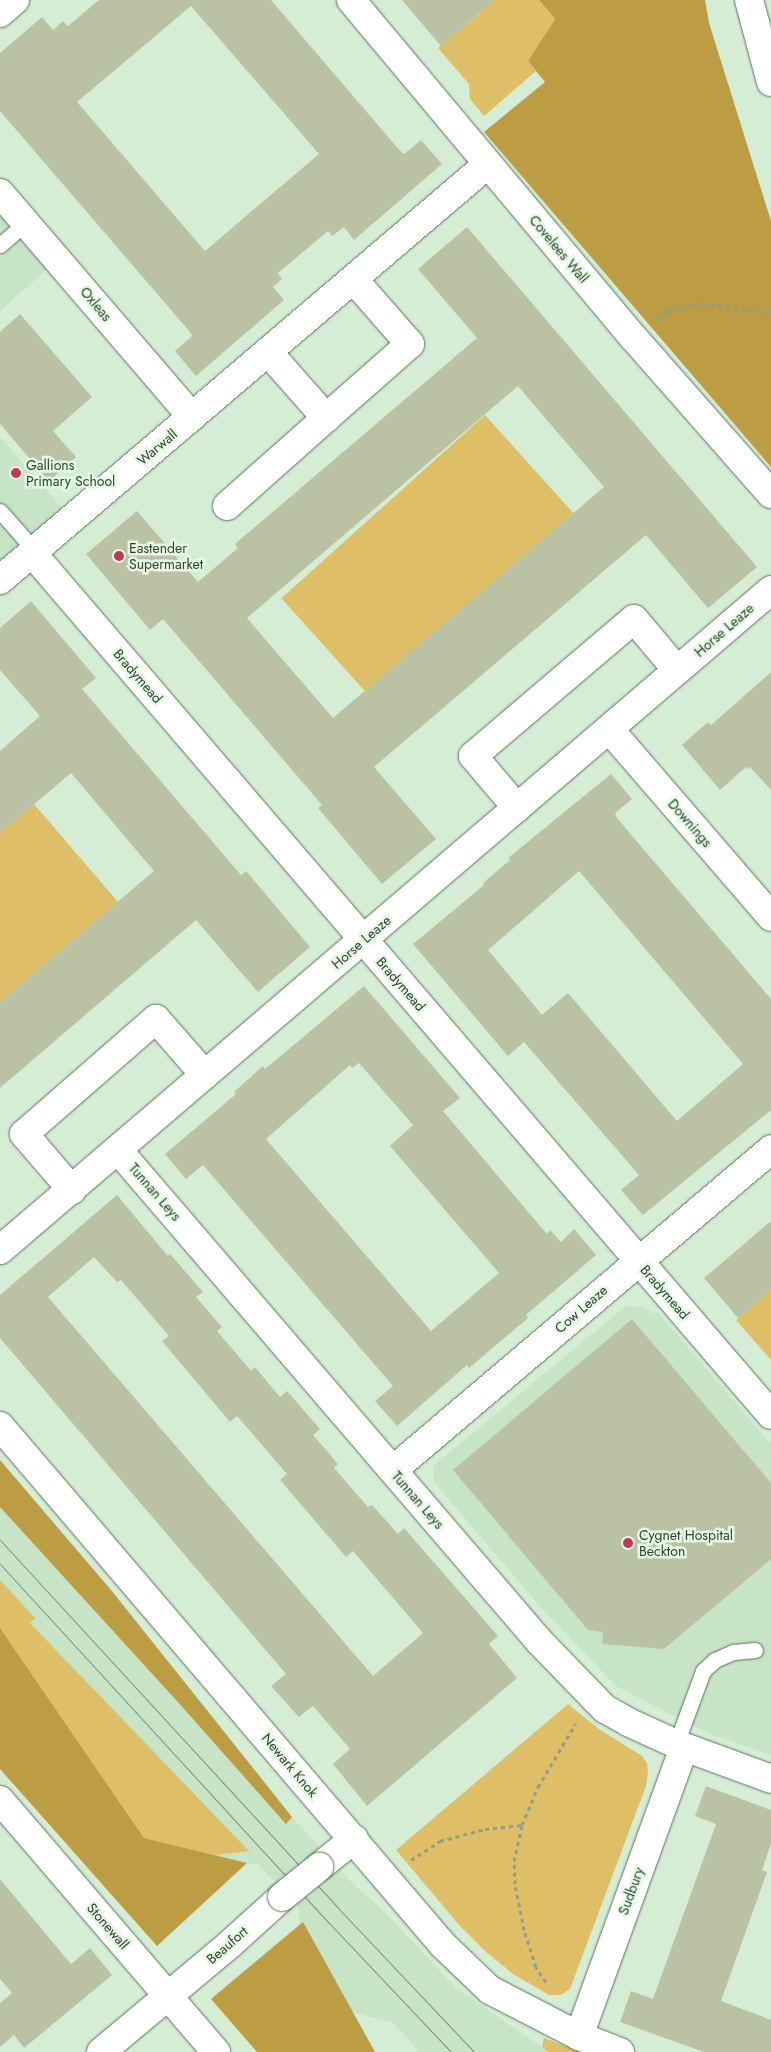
<!DOCTYPE html>
<style>
body{margin:0}
#map{position:relative;width:771px;height:2052px;overflow:hidden;background:#d5edd5;font-family:Jost,sans-serif}
div>[style]{position:absolute}
.built>*{inset:0;background:#c7e4c6}
.green>*{inset:0;background:#debf67;transform-origin:0 0}
.forest>*{inset:0;background:#bc9d43}
.building>*{inset:0;background:#bbc2a4}
.path>*{height:3px;margin-top:-1.5px;transform-origin:0;background:repeating-linear-gradient(90deg,#8d9e8c 0 4px,transparent 0 8px)}
.roads{filter:drop-shadow(0 0 1px #5c715c) drop-shadow(0 0 1px #5c715c)}
.lane>*{height:15px;margin:-7.5px;padding:0 7.5px;transform-origin:7.5px;border-radius:7.5px;background:#fff}
.street>*{height:28px;margin:-14px;padding:0 14px;transform-origin:14px;border-radius:14px;background:#fff}
.primary>*{height:28px;margin:-14px;padding:0 14px;transform-origin:14px;border-radius:14px;background:#fff}
.tram>*{height:1px;margin:-0.5px;padding:0 0.5px;transform-origin:0.5px;border-radius:0.5px;background:#7d8c7c}
.bridges{filter:drop-shadow(0 0 1px #5c715c) drop-shadow(0 0 1px #5c715c)}
.street-bridge>*{height:28px;margin:-14px;padding:0 14px;transform-origin:14px;border-radius:14px;background:#fff}
.dots>*{width:14px;height:14px;translate:-50% -50%;box-sizing:border-box;border:2px solid #e2fbe2;border-radius:50%}
span{translate:-50% -50%;white-space:nowrap;text-align:center;line-height:1.15;-webkit-text-stroke:5px #e2fbe2;paint-order:stroke}
.street-label{font-size:14px;color:#343d33}
.poi-label{font-size:14px;color:#343d33}
.left{translate:0 -50%;text-align:left}
</style>
<div id="map">
<div class="built">
<i style="clip-path:polygon(0 215px,47px 269px,0 311px)"></i>
<i style="clip-path:polygon(0 437px,62px 508px,0 562px)"></i>
<i style="clip-path:polygon(626px 1306px,644px 1307px,653px 1314px,657px 1311px,771px 1444px,771px 1755px,708px 1733px,616px 1686px,538px 1604px,434px 1482px,433px 1466px)"></i>
<i style="clip-path:polygon(0 1460px,111px 1590px,292px 1817px,352px 1883px,384px 1911px,456px 1988px,549px 2052px,419px 2052px,394px 2023px,302px 1999px,299px 1908px,257px 1863px,254px 1865px,144px 1838px,0 1628px)"></i>
</div>
<div class="green">
<i style="clip-path:polygon(474px 0,539px 0,555px 19px,528px 61px,536px 71px,484px 116px,470px 99px,469px 84px,438px 48px,482px 11px)"></i>
<i style="left:485px;top:415px;width:132px;height:274px;rotate:48deg"></i>
<i style="clip-path:polygon(34px 804px,118px 902px,0 1002px,0 833px)"></i>
<i style="clip-path:polygon(771px 1289px,771px 1360px,736px 1320px)"></i>
<i style="clip-path:polygon(0 1580px,35px 1618px,30px 1623px,249px 1851px,214px 1855px,144px 1838px,0 1628px)"></i>
<i style="clip-path:polygon(568px 1704px,599px 1729px,642px 1756px,647px 1763px,648px 1772px,646px 1786px,570px 1989px,561px 1995px,549px 1995px,513px 1974px,485px 1951px,460px 1926px,396px 1850px)"></i>
<i style="clip-path:polygon(544px 2038px,581px 2052px,549px 2052px,542px 2047px)"></i>
</div>
<div class="forest">
<i style="clip-path:polygon(539px 0,705px 0,709px 23px,771px 221px,771px 467px,484px 132px,545px 82px,528px 61px,555px 19px)"></i>
<i style="clip-path:polygon(0 1460px,111px 1590px,292px 1817px,286px 1824px,177px 1701px,0 1507px)"></i>
<i style="clip-path:polygon(0 1628px,144px 1838px,247px 1863px,157px 1946px,0 1769px)"></i>
<i style="clip-path:polygon(303px 1922px,375px 2052px,257px 2052px,211px 1999px)"></i>
</div>
<div class="building">
<i style="clip-path:polygon(evenodd,99px 0,271px 0,401px 152px,404px 154px,421px 140px,442px 164px,354px 240px,344px 227px,332px 236px,328px 231px,278px 273px,282px 279px,273px 287px,284px 300px,196px 376px,175px 351px,192px 336px,190px 332px,0 111px,0 53px,42px 17px,53px 30px,63px 21px,68px 26px,99px 0,191px 6px,319px 154px,205px 251px,77px 102px,191px 6px)"></i>
<i style="clip-path:polygon(402px 0,494px 0,441px 46px)"></i>
<i style="clip-path:polygon(evenodd,467px 227px,757px 567px,708px 608px,646px 535px,374px 767px,436px 839px,382px 884px,318px 808px,322px 805px,163px 619px,150px 630px,86px 554px,137px 511px,198px 582px,238px 548px,235px 544px,477px 338px,418px 269px,467px 227px,518px 386px,604px 487px,333px 718px,247px 618px,518px 386px)"></i>
<i style="clip-path:polygon(20px 314px,92px 397px,53px 431px,76px 457px,49px 481px,0 424px,0 332px)"></i>
<i style="clip-path:polygon(31px 601px,96px 678px,82px 689px,241px 875px,246px 871px,310px 947px,258px 992px,196px 920px,0 1088px,0 1002px,154px 871px,71px 773px,0 833px,0 751px,40px 716px,0 670px,0 628px)"></i>
<i style="clip-path:polygon(771px 672px,771px 790px,750px 767px,748px 769px,746px 767px,720px 790px,682px 745px,708px 722px,711px 725px)"></i>
<i style="clip-path:polygon(evenodd,611px 774px,632px 799px,615px 813px,617px 818px,771px 999px,771px 1110px,643px 1215px,621px 1190px,639px 1175px,524px 1042px,508px 1056px,413px 944px,484px 885px,483px 883px,510px 860px,508px 858px,611px 774px,579px 871px,743px 1064px,677px 1121px,568px 993px,542px 1015px,488px 950px,579px 871px)"></i>
<i style="clip-path:polygon(evenodd,364px 986px,460px 1098px,443px 1111px,547px 1234px,550px 1230px,561px 1242px,574px 1229px,596px 1255px,526px 1315px,528px 1318px,469px 1368px,467px 1365px,397px 1426px,375px 1401px,393px 1386px,203px 1165px,186px 1179px,165px 1154px,236px 1094px,234px 1092px,263px 1066px,265px 1069px,364px 986px,359px 1063px,413px 1125px,390px 1146px,499px 1273px,431px 1331px,266px 1139px,350px 1065px,352px 1068px,359px 1063px)"></i>
<i style="clip-path:polygon(evenodd,117px 1195px,168px 1256px,170px 1254px,203px 1292px,196px 1297px,222px 1327px,217px 1331px,251px 1371px,255px 1367px,280px 1397px,287px 1391px,320px 1429px,313px 1435px,338px 1464px,334px 1468px,368px 1507px,372px 1505px,398px 1534px,404px 1528px,498px 1636px,489px 1644px,517px 1678px,367px 1806px,333px 1764px,350px 1749px,313px 1706px,299px 1717px,271px 1686px,286px 1674px,0 1338px,0 1295px,117px 1195px,94px 1257px,117px 1282px,121px 1280px,169px 1336px,162px 1341px,230px 1422px,237px 1416px,287px 1474px,280px 1480px,346px 1557px,353px 1551px,423px 1633px,373px 1676px,48px 1297px,94px 1257px)"></i>
<i style="clip-path:polygon(771px 1221px,771px 1290px,738px 1318px,704px 1278px)"></i>
<i style="clip-path:polygon(632px 1319px,771px 1483px,771px 1559px,664px 1649px,602px 1644px,603px 1632px,588px 1630px,453px 1470px)"></i>
<i style="clip-path:polygon(706px 1786px,771px 1810px,771px 1844px,762px 1870px,767px 1872px,721px 2001px,771px 2020px,771px 2052px,704px 2052px,620px 2022px,631px 1991px,653px 1999px,716px 1824px,695px 1816px)"></i>
<i style="clip-path:polygon(0 1879px,71px 1964px,90px 1948px,112px 1975px,24px 2048px,14px 2035px,0 2047px,0 2003px,12px 1993px,0 1979px)"></i>
</div>
<div class="path">
<i style="left:657px;top:319px;width:14px;rotate:-36deg"></i>
<i style="left:668px;top:311px;width:35px;rotate:-13deg"></i>
<i style="left:702px;top:303px;width:70px;rotate:8.2deg"></i>
<i style="left:411px;top:1860px;width:35px;rotate:-33deg"></i>
<i style="left:440px;top:1841px;width:47px;rotate:-14.9deg"></i>
<i style="left:485px;top:1829px;width:37px;rotate:-6deg"></i>
<i style="left:546px;top:1982px;width:18px;rotate:-124deg"></i>
<i style="left:536px;top:1967px;width:39px;rotate:-108deg"></i>
<i style="left:524px;top:1930px;width:47px;rotate:-101.1deg"></i>
<i style="left:515px;top:1884px;width:23px;rotate:-92deg"></i>
<i style="left:514px;top:1861px;width:37px;rotate:-77deg"></i>
<i style="left:522px;top:1825px;width:41px;rotate:-67.2deg"></i>
<i style="left:538px;top:1787px;width:74px;rotate:-59.3deg"></i>
</div>
<div class="roads">
<div class="lane">
<i style="left:0;top:245px;width:35px;rotate:-41deg"></i>
<i style="left:0;top:511px;width:53px;rotate:48.8deg"></i>
<i style="left:676px;top:1744px;width:78px;rotate:-69.7deg"></i>
<i style="left:703px;top:1671px;width:16px;rotate:-43deg"></i>
<i style="left:715px;top:1660px;width:20px;rotate:-24deg"></i>
<i style="left:733px;top:1652px;width:22px;rotate:-5deg"></i>
</div>
<div class="street">
<i style="left:351px;top:0;width:439px;rotate:50.1deg"></i>
<i style="left:633px;top:337px;width:209px;rotate:48.7deg"></i>
<i style="left:0;top:13px;width:20px;rotate:-41deg"></i>
<i style="left:0;top:193px;width:295px;rotate:49.4deg"></i>
<i style="left:268px;top:352px;width:88px;rotate:48.7deg"></i>
<i style="left:326px;top:418px;width:112px;rotate:-41.4deg"></i>
<i style="left:410px;top:344px;width:86px;rotate:-131.2deg"></i>
<i style="left:227px;top:506px;width:132px;rotate:-41.6deg"></i>
<i style="left:32px;top:553px;width:1135px;rotate:49.39deg"></i>
<i style="left:0;top:580px;width:641px;rotate:-40.45deg"></i>
<i style="left:609px;top:729px;width:248px;rotate:49.2deg"></i>
<i style="left:517px;top:808px;width:68px;rotate:-130.2deg"></i>
<i style="left:473px;top:756px;width:211px;rotate:-40.4deg"></i>
<i style="left:634px;top:619px;width:67px;rotate:49.9deg"></i>
<i style="left:118px;top:1150px;width:647px;rotate:49.39deg"></i>
<i style="left:539px;top:1641px;width:79px;rotate:46deg"></i>
<i style="left:594px;top:1698px;width:16px;rotate:45deg"></i>
<i style="left:605px;top:1709px;width:26px;rotate:29deg"></i>
<i style="left:628px;top:1722px;width:53px;rotate:24.6deg"></i>
<i style="left:676px;top:1744px;width:101px;rotate:20.2deg"></i>
<i style="left:72px;top:1190px;width:74px;rotate:-130.6deg"></i>
<i style="left:24px;top:1134px;width:175px;rotate:-41.1deg"></i>
<i style="left:156px;top:1019px;width:74px;rotate:48.8deg"></i>
<i style="left:0;top:1250px;width:1015px;rotate:-40.56deg"></i>
<i style="left:0;top:1426px;width:682px;rotate:49.52deg"></i>
<i style="left:443px;top:1945px;width:65px;rotate:43.8deg"></i>
<i style="left:490px;top:1990px;width:100px;rotate:27.3deg"></i>
<i style="left:579px;top:2036px;width:44px;rotate:21.3deg"></i>
<i style="left:393px;top:1470px;width:496px;rotate:-40.3deg"></i>
<i style="left:0;top:1800px;width:332px;rotate:49.4deg"></i>
<i style="left:319px;top:1867px;width:45px;rotate:-38.7deg"></i>
<i style="left:579px;top:2036px;width:307px;rotate:-70deg"></i>
<i style="left:101px;top:2052px;width:168px;rotate:-39.9deg"></i>
<i style="left:230px;top:1944px;width:70px;rotate:-42.1deg"></i>
</div>
<div class="primary">
<i style="left:749px;top:0;width:85px;rotate:75deg"></i>
</div>
</div>
<div class="tram">
<i style="left:0;top:1540px;width:500px;rotate:47.4deg"></i>
<i style="left:338px;top:1908px;width:198px;rotate:46.6deg"></i>
<i style="left:0;top:1564px;width:488px;rotate:47.5deg"></i>
<i style="left:330px;top:1924px;width:176px;rotate:46.6deg"></i>
</div>
<div class="bridges">
<div class="street-bridge">
<i style="left:282px;top:1897px;width:48px;rotate:-39deg"></i>
</div>
</div>
<div class="dots">
<i style="left:16px;top:473px;background:#c4355d"></i>
<i style="left:119px;top:556px;background:#c4355d"></i>
<i style="left:628px;top:1543px;background:#c4355d"></i>
</div>
<div class="street-label">
<span style="left:559px;top:249px;rotate:50deg">Covelees Wall</span>
<span style="left:96px;top:304px;rotate:50deg">Oxleas</span>
<span style="left:157px;top:447px;rotate:-40deg">Warwall</span>
<span style="left:724px;top:630px;rotate:-41deg">Horse Leaze</span>
<span style="left:138px;top:676px;rotate:49deg">Bradymead</span>
<span style="left:690px;top:823px;rotate:49deg">Downings</span>
<span style="left:361px;top:942px;rotate:-41deg">Horse Leaze</span>
<span style="left:401px;top:984px;rotate:49deg">Bradymead</span>
<span style="left:155px;top:1192px;rotate:49deg">Tunnan Leys</span>
<span style="left:665px;top:1292px;rotate:49deg">Bradymead</span>
<span style="left:581px;top:1309px;rotate:-41deg">Cow Leaze</span>
<span style="left:418px;top:1500px;rotate:49deg">Tunnan Leys</span>
<span style="left:290px;top:1765px;rotate:50deg">Newark Knok</span>
<span style="left:631px;top:1891px;rotate:-70deg">Sudbury</span>
<span style="left:108px;top:1926px;rotate:49deg">Stonewall</span>
<span style="left:227px;top:1945px;rotate:-41deg">Beaufort</span>
</div>
<div class="poi-label">
<span class="left" style="left:26px;top:473px">Gallions<br>Primary School</span>
<span class="left" style="left:129px;top:556px">Eastender<br>Supermarket</span>
<span class="left" style="left:639px;top:1543px">Cygnet Hospital<br>Beckton</span>
</div>
</div>
